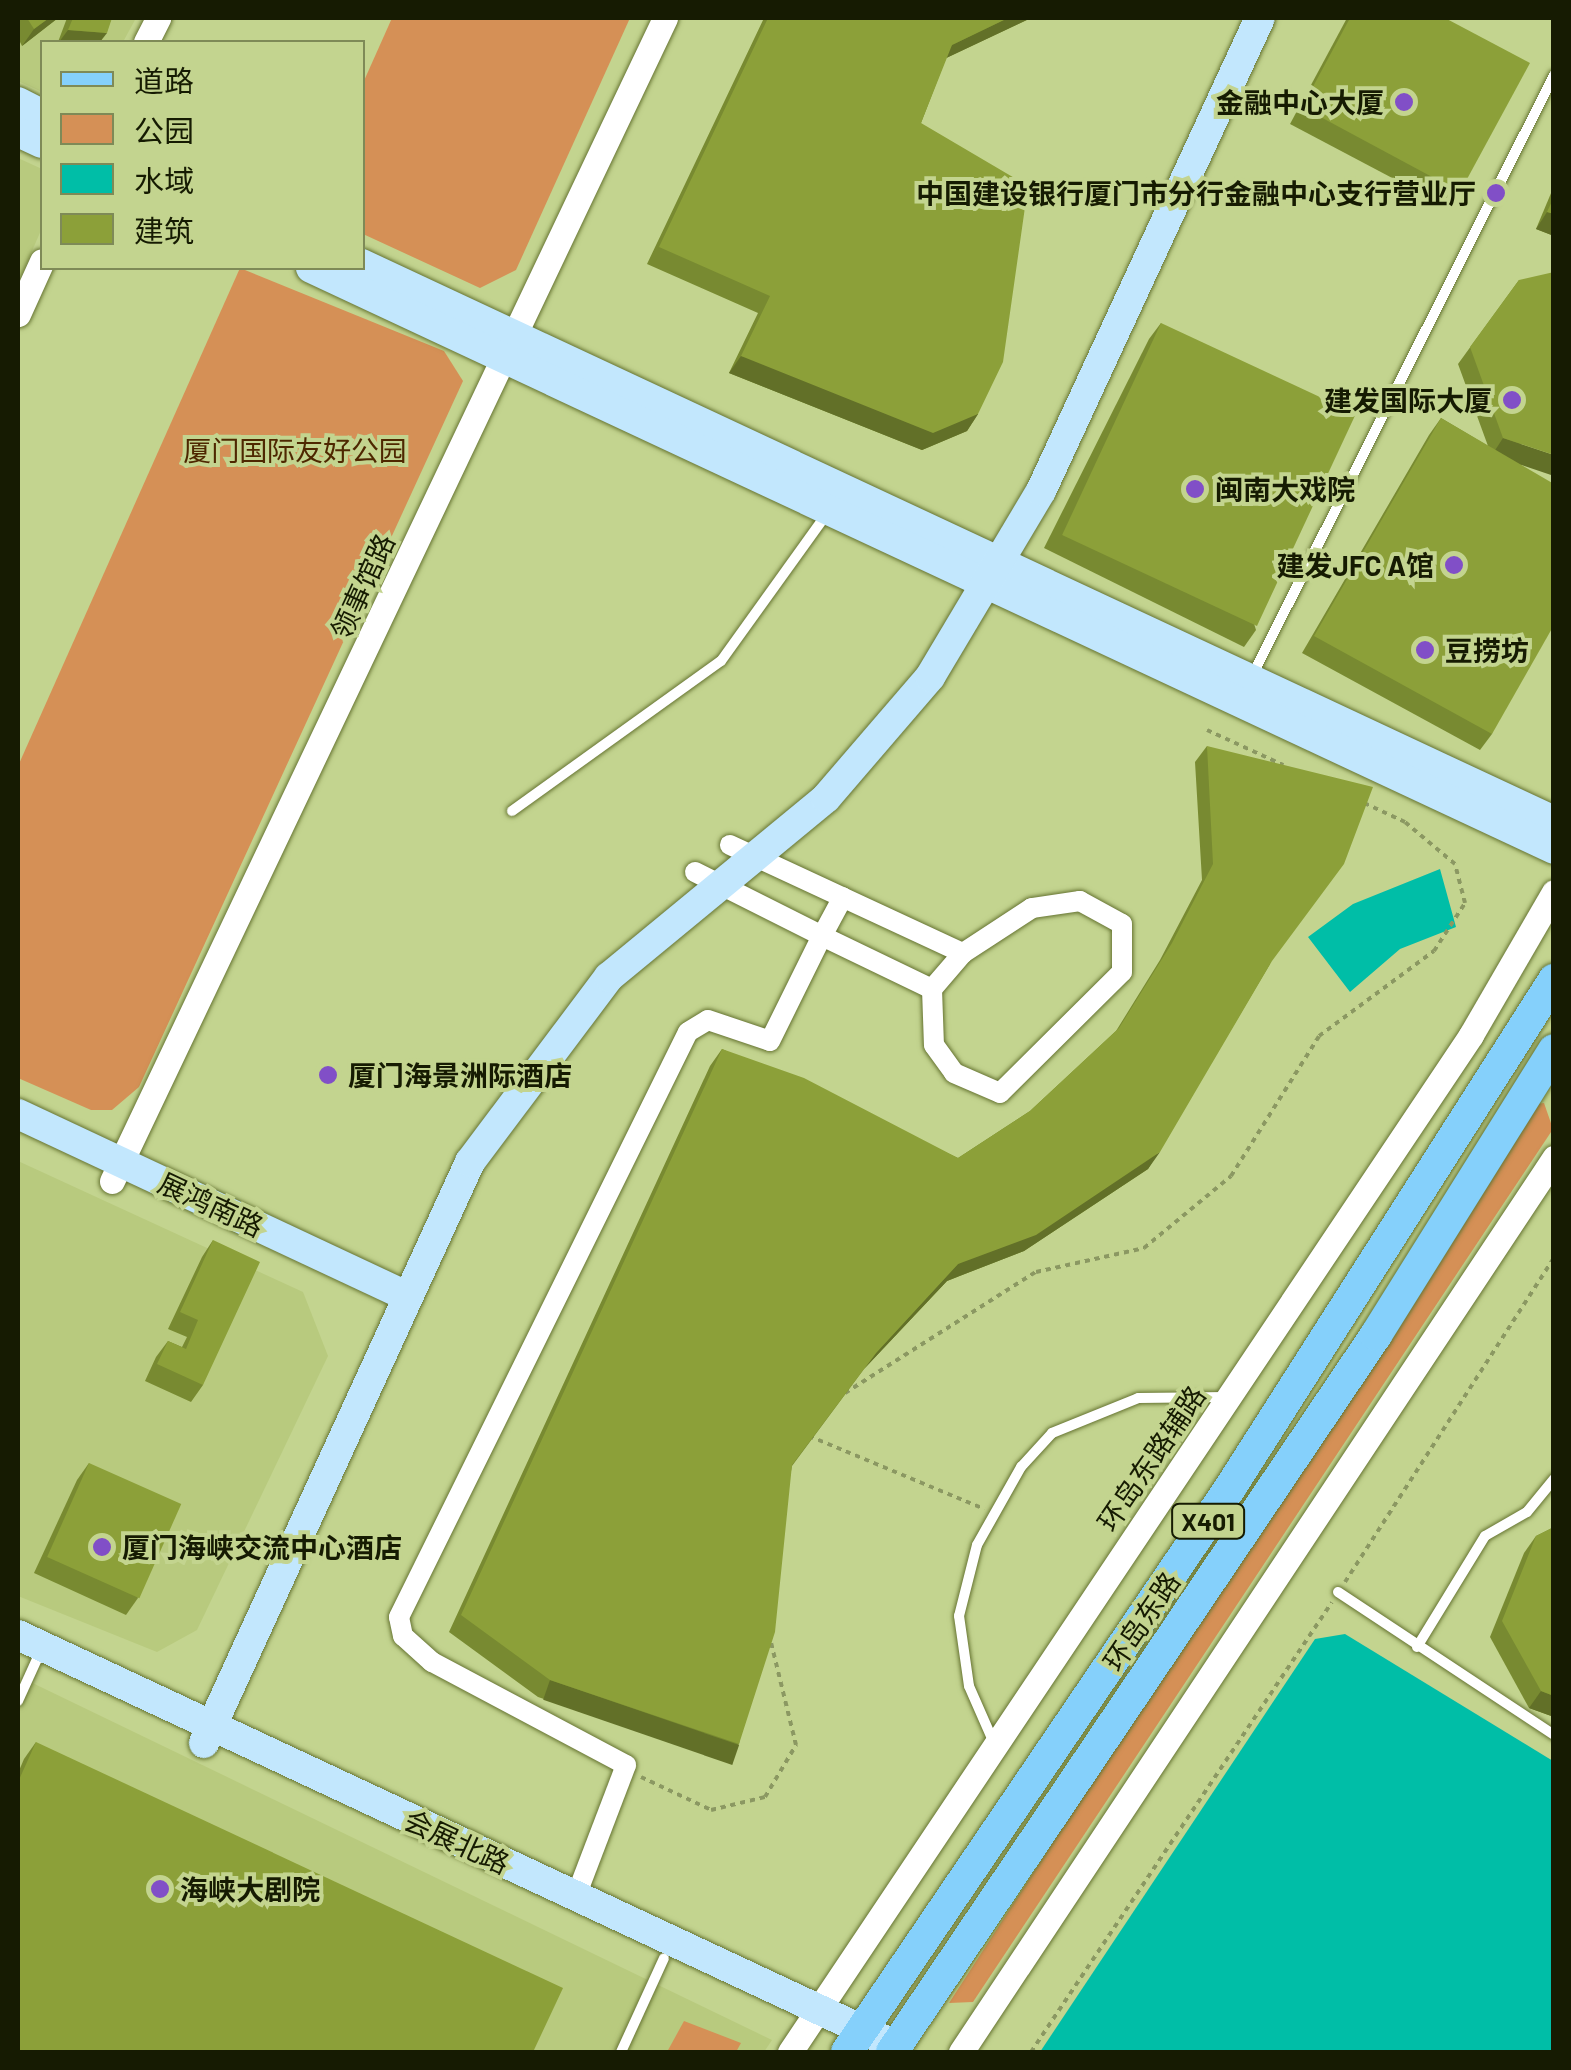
<!DOCTYPE html>
<meta charset="utf-8">
<style>
body{margin:0}
#map{position:relative;width:1571px;height:2070px;overflow:hidden;background:#c3d48f;font-family:Barlow,"Noto Sans SC",sans-serif}
div>[style]{position:absolute}
.built>*{inset:0;background:#b8ca7e}
.green>*{inset:0;background:#d59056}
.water>*{inset:0;background:#00bea7}
.path>*{height:4px;margin-top:-2px;transform-origin:0;background:repeating-linear-gradient(90deg,#8b9862 0 5px,transparent 0 10px)}
.roads{filter:drop-shadow(0 0 2px #667432) drop-shadow(0 0 2px #667432)}
.service>*{height:10px;margin:-5px;padding:0 5px;transform-origin:5px;border-radius:5px;background:#fff}
.minor>*{height:20px;margin:-10px;padding:0 10px;transform-origin:10px;border-radius:10px;background:#fff}
.tertiary>*{height:25px;margin:-12.5px;padding:0 12.5px;transform-origin:12.5px;border-radius:12.5px;background:#fff}
.secondary>*{height:30px;margin:-15px;padding:0 15px;transform-origin:15px;border-radius:15px;background:#c2e7fd}
.primary>*{height:32px;margin:-16px;padding:0 16px;transform-origin:16px;border-radius:16px;background:#85d0fb}
.wall>*{inset:0;background:#788a31}
.shaded-wall>*{inset:0;background:#627028;transform-origin:0 0}
.building>*{inset:0;background:#8ca039;transform-origin:0 0}
.dots>*{width:28px;height:28px;translate:-50% -50%;box-sizing:border-box;border:5px solid #c3d48f;border-radius:50%}
span{translate:-50% -50%;white-space:nowrap;text-align:center;line-height:1.15;-webkit-text-stroke:8px #c3d48f;paint-order:stroke}
.shield-label span{padding:2px 8px;background:#c3d48f;border:2px solid;border-radius:8px;-webkit-text-stroke-width:0}
.shield-label{font-size:25px;color:#161b02;font-weight:700}
.poi-label{font-size:28px;color:#161b02;font-weight:700}
.right{translate:-100% -50%;text-align:right}
.left{translate:0 -50%;text-align:left}
.park-label{font-size:28px;color:#4e2700}
.street-label{font-size:28px;color:#161b02}
.frame{position:absolute;inset:0;border:20px solid #161b02;pointer-events:none}
.legend{position:absolute;left:40px;top:40px;width:325px;height:230px;box-sizing:border-box;background:#c3d48f;border:2px solid #7e8a57;margin:0;padding:12px 18px;list-style:none;font-size:30px;color:#161b02}
.legend li{display:flex;align-items:center;gap:20px;height:50px}
.legend b{width:50px;border:2px solid #7e8a57}
</style>
<div id="map">
<div class="built">
<i style="clip-path:polygon(18px 18px,136px 18px,123px 42px,42px 42px,42px 92px,18px 81px)"></i>
<i style="clip-path:polygon(18px 158px,42px 169px,42px 228px,18px 283px)"></i>
<i style="clip-path:polygon(18px 1161px,303px 1292px,328px 1356px,197px 1630px,157px 1652px,18px 1596px)"></i>
<i style="clip-path:polygon(18px 1676px,772px 2040px,764px 2052px,18px 2052px)"></i>
</div>
<div class="green">
<i style="clip-path:polygon(392px 18px,630px 18px,516px 270px,480px 288px,363px 234px,363px 83px)"></i>
<i style="clip-path:polygon(240px 268px,444px 351px,463px 381px,139px 1087px,112px 1110px,91px 1110px,18px 1078px,18px 766px)"></i>
<i style="clip-path:polygon(1544px 1103px,1553px 1129px,973px 2002px,949px 2003px,1530px 1105px)"></i>
<i style="clip-path:polygon(684px 2021px,741px 2043px,736px 2052px,667px 2052px)"></i>
</div>
<div class="water">
<i style="clip-path:polygon(1440px 869px,1456px 927px,1400px 949px,1350px 992px,1308px 937px,1353px 904px)"></i>
<i style="clip-path:polygon(1345px 1634px,1553px 1761px,1553px 2052px,1040px 2052px,1315px 1639px)"></i>
</div>
<div class="path">
<i style="left:1207px;top:730px;width:84px;rotate:24.7deg"></i>
<i style="left:845px;top:1393px;width:226px;rotate:-32.4deg"></i>
<i style="left:1036px;top:1272px;width:111px;rotate:-12.5deg"></i>
<i style="left:1144px;top:1248px;width:113px;rotate:-39.6deg"></i>
<i style="left:1231px;top:1176px;width:165px;rotate:-57.8deg"></i>
<i style="left:1319px;top:1036px;width:143px;rotate:-36.5deg"></i>
<i style="left:1434px;top:951px;width:57px;rotate:-57.1deg"></i>
<i style="left:1465px;top:903px;width:40px;rotate:-104.4deg"></i>
<i style="left:1455px;top:864px;width:65px;rotate:-140deg"></i>
<i style="left:1405px;top:822px;width:45px;rotate:-155.1deg"></i>
<i style="left:809px;top:1436px;width:190px;rotate:22.6deg"></i>
<i style="left:1345px;top:1582px;width:386px;rotate:-57.2deg"></i>
<i style="left:641px;top:1777px;width:77px;rotate:25.2deg"></i>
<i style="left:711px;top:1810px;width:56px;rotate:-13.5deg"></i>
<i style="left:765px;top:1797px;width:61px;rotate:-59.2deg"></i>
<i style="left:796px;top:1745px;width:110px;rotate:-103.7deg"></i>
<i style="left:1031px;top:2052px;width:541px;rotate:-56.22deg"></i>
</div>
<div class="roads">
<div class="service">
<i style="left:1253px;top:674px;width:670px;rotate:-63.32deg"></i>
<i style="left:512px;top:811px;width:257px;rotate:-35.7deg"></i>
<i style="left:721px;top:661px;width:180px;rotate:-54.3deg"></i>
<i style="left:1338px;top:1592px;width:259px;rotate:33.5deg"></i>
<i style="left:1417px;top:1647px;width:130px;rotate:-58.5deg"></i>
<i style="left:1485px;top:1536px;width:48px;rotate:-29.7deg"></i>
<i style="left:1527px;top:1512px;width:43px;rotate:-50.7deg"></i>
<i style="left:18px;top:1701px;width:58px;rotate:-65.6deg"></i>
<i style="left:994px;top:1743px;width:62px;rotate:-113.7deg"></i>
<i style="left:969px;top:1686px;width:71px;rotate:-98.1deg"></i>
<i style="left:959px;top:1616px;width:73px;rotate:-75.8deg"></i>
<i style="left:977px;top:1545px;width:90px;rotate:-60.6deg"></i>
<i style="left:1021px;top:1467px;width:46px;rotate:-47.6deg"></i>
<i style="left:1052px;top:1433px;width:93px;rotate:-22.1deg"></i>
<i style="left:1138px;top:1398px;width:89px;rotate:-0.6deg"></i>
<i style="left:621px;top:2052px;width:103px;rotate:-65.4deg"></i>
</div>
<div class="minor">
<i style="left:730px;top:845px;width:257px;rotate:24.9deg"></i>
<i style="left:695px;top:872px;width:142px;rotate:26.7deg"></i>
<i style="left:822px;top:936px;width:44px;rotate:-61.7deg"></i>
<i style="left:576px;top:1896px;width:140px;rotate:-69.1deg"></i>
<i style="left:626px;top:1765px;width:220px;rotate:-152deg"></i>
<i style="left:432px;top:1662px;width:39px;rotate:-138deg"></i>
<i style="left:403px;top:1636px;width:19px;rotate:-102deg"></i>
<i style="left:399px;top:1617px;width:652px;rotate:-63.71deg"></i>
<i style="left:688px;top:1032px;width:23px;rotate:-31deg"></i>
<i style="left:708px;top:1020px;width:65px;rotate:18.7deg"></i>
<i style="left:770px;top:1041px;width:117px;rotate:-63.7deg"></i>
<i style="left:822px;top:936px;width:122px;rotate:25.7deg"></i>
<i style="left:932px;top:989px;width:56px;rotate:88deg"></i>
<i style="left:934px;top:1045px;width:34px;rotate:54deg"></i>
<i style="left:954px;top:1073px;width:50px;rotate:23.5deg"></i>
<i style="left:1000px;top:1093px;width:172px;rotate:-44.8deg"></i>
<i style="left:1122px;top:972px;width:48px;rotate:-90deg"></i>
<i style="left:1122px;top:924px;width:48px;rotate:-151.3deg"></i>
<i style="left:1080px;top:901px;width:49px;rotate:171.7deg"></i>
<i style="left:1032px;top:908px;width:82px;rotate:146.9deg"></i>
<i style="left:963px;top:953px;width:48px;rotate:130.7deg"></i>
</div>
<div class="tertiary">
<i style="left:146px;top:42px;width:27px;rotate:-63deg"></i>
<i style="left:18px;top:314px;width:58px;rotate:-65.6deg"></i>
<i style="left:112px;top:1181px;width:1288px;rotate:-64.57deg"></i>
<i style="left:790px;top:2052px;width:1224px;rotate:-56.19deg"></i>
<i style="left:1471px;top:1035px;width:165px;rotate:-59.9deg"></i>
<i style="left:961px;top:2052px;width:1073px;rotate:-56.44deg"></i>
</div>
<div class="secondary">
<i style="left:18px;top:102px;width:27px;rotate:27deg"></i>
<i style="left:18px;top:132px;width:26px;rotate:25deg"></i>
<i style="left:362px;top:264px;width:1316px;rotate:25.05deg"></i>
<i style="left:311px;top:268px;width:1372px;rotate:25.05deg"></i>
<i style="left:18px;top:1114px;width:427px;rotate:25.1deg"></i>
<i style="left:18px;top:1635px;width:970px;rotate:25.06deg"></i>
<i style="left:204px;top:1743px;width:639px;rotate:-65.4deg"></i>
<i style="left:470px;top:1162px;width:231px;rotate:-53.1deg"></i>
<i style="left:609px;top:977px;width:281px;rotate:-39.5deg"></i>
<i style="left:826px;top:798px;width:160px;rotate:-49.3deg"></i>
<i style="left:930px;top:677px;width:217px;rotate:-59.2deg"></i>
<i style="left:1041px;top:491px;width:521px;rotate:-65.16deg"></i>
</div>
<div class="primary">
<i style="left:847px;top:2052px;width:682px;rotate:-55.82deg"></i>
<i style="left:1230px;top:1488px;width:603px;rotate:-57.47deg"></i>
<i style="left:892px;top:2052px;width:865px;rotate:-55.98deg"></i>
<i style="left:1376px;top:1335px;width:336px;rotate:-58deg"></i>
</div>
</div>
<div class="wall">
<i style="clip-path:polygon(18px 18px,58px 18px,22px 46px,18px 38px)"></i>
<i style="clip-path:polygon(67px 18px,112px 18px,100px 42px,58px 42px)"></i>
<i style="clip-path:polygon(764px 18px,1031px 18px,946px 58px,921px 123px,978px 414px,967px 431px,922px 450px,729px 373px,758px 313px,647px 264px)"></i>
<i style="clip-path:polygon(1347px 18px,1445px 18px,1460px 192px,1449px 208px,1290px 124px)"></i>
<i style="clip-path:polygon(1554px 186px,1554px 236px,1536px 229px)"></i>
<i style="clip-path:polygon(1519px 280px,1521px 465px,1492px 734px,1480px 750px,1302px 653px,1429px 435px,1441px 418px,1488px 446px,1458px 364px)"></i>
<i style="clip-path:polygon(1161px 323px,1256px 630px,1244px 647px,1044px 548px,1149px 339px)"></i>
<i style="clip-path:polygon(1207px 746px,1270px 964px,1148px 1169px,1024px 1251px,947px 1281px,864px 1369px,792px 1466px,739px 1744px,727px 1761px,538px 1697px,449px 1632px,710px 1066px,722px 1049px,958px 1158px,1030px 1111px,1116px 1031px,1160px 960px,1202px 880px,1195px 762px)"></i>
<i style="clip-path:polygon(213px 1240px,203px 1385px,191px 1402px,145px 1381px,156px 1357px,168px 1341px,182px 1347px,187px 1337px,168px 1329px,202px 1257px)"></i>
<i style="clip-path:polygon(89px 1463px,138px 1598px,126px 1615px,34px 1573px,77px 1480px)"></i>
<i style="clip-path:polygon(1554px 1527px,1554px 1717px,1529px 1708px,1490px 1637px,1524px 1553px,1536px 1536px)"></i>
<i style="clip-path:polygon(36px 1742px,18px 2052px,18px 1773px,24px 1759px)"></i>
</div>
<div class="shaded-wall">
<i style="clip-path:polygon(49px 18px,58px 18px,22px 46px,34px 29px)"></i>
<i style="clip-path:polygon(1008px 18px,1031px 18px,940px 61px,952px 45px)"></i>
<i style="clip-path:polygon(68px 30px,107px 33px,100px 42px,59px 42px)"></i>
<i style="clip-path:polygon(1547px 212px,1554px 214px,1554px 236px,1536px 229px)"></i>
<i style="clip-path:polygon(741px 356px,978px 414px,967px 431px,922px 450px,729px 373px)"></i>
<i style="clip-path:polygon(1503px 438px,1554px 455px,1554px 476px,1492px 455px)"></i>
<i style="clip-path:polygon(1160px 1152px,1148px 1169px,1024px 1251px,947px 1281px,864px 1369px,876px 1353px,958px 1264px)"></i>
<i style="left:550px;top:1680px;width:200px;height:21px;rotate:19deg"></i>
<i style="clip-path:polygon(1541px 1691px,1554px 1696px,1554px 1717px,1529px 1708px)"></i>
</div>
<div class="building">
<i style="clip-path:polygon(27px 18px,49px 18px,34px 29px)"></i>
<i style="clip-path:polygon(73px 18px,112px 18px,107px 33px,68px 30px)"></i>
<i style="clip-path:polygon(768px 18px,1008px 18px,952px 45px,921px 123px,1028px 186px,1003px 362px,978px 414px,933px 433px,741px 356px,770px 296px,659px 247px)"></i>
<i style="clip-path:polygon(1350px 18px,1445px 18px,1530px 63px,1460px 192px,1302px 107px)"></i>
<i style="clip-path:polygon(1554px 197px,1554px 214px,1547px 212px)"></i>
<i style="clip-path:polygon(1554px 272px,1554px 455px,1503px 438px,1470px 347px,1519px 280px)"></i>
<i style="left:1161px;top:323px;width:215px;height:234px;rotate:25deg"></i>
<i style="clip-path:polygon(1441px 418px,1554px 484px,1554px 625px,1492px 734px,1314px 636px)"></i>
<i style="clip-path:polygon(1207px 746px,1373px 787px,1344px 864px,1272px 961px,1160px 1152px,1036px 1235px,958px 1264px,876px 1353px,792px 1465px,775px 1632px,739px 1744px,550px 1680px,461px 1615px,722px 1049px,804px 1078px,958px 1158px,1030px 1111px,1119px 1028px,1172px 943px,1213px 864px)"></i>
<i style="clip-path:polygon(213px 1240px,260px 1262px,203px 1385px,157px 1364px,168px 1341px,186px 1349px,198px 1320px,180px 1312px)"></i>
<i style="left:89px;top:1463px;width:101px;height:103px;rotate:24deg"></i>
<i style="clip-path:polygon(1554px 1527px,1554px 1696px,1541px 1691px,1502px 1621px,1536px 1536px)"></i>
<i style="clip-path:polygon(36px 1742px,563px 1988px,533px 2052px,18px 2052px,18px 1782px)"></i>
</div>
<div class="dots">
<i style="left:1404px;top:102px;background:#814fc7"></i>
<i style="left:1496px;top:193px;background:#814fc7"></i>
<i style="left:1512px;top:400px;background:#814fc7"></i>
<i style="left:1195px;top:489px;background:#814fc7"></i>
<i style="left:1454px;top:565px;background:#814fc7"></i>
<i style="left:1425px;top:650px;background:#814fc7"></i>
<i style="left:328px;top:1075px;background:#814fc7"></i>
<i style="left:102px;top:1547px;background:#814fc7"></i>
<i style="left:160px;top:1889px;background:#814fc7"></i>
</div>
<div class="shield-label">
<span style="left:1208px;top:1521px">X401</span>
</div>
<div class="poi-label">
<span class="right" style="left:1384px;top:102px">金融中心大厦</span>
<span class="right" style="left:1476px;top:193px">中国建设银行厦门市分行金融中心支行营业厅</span>
<span class="right" style="left:1492px;top:400px">建发国际大厦</span>
<span class="left" style="left:1215px;top:489px">闽南大戏院</span>
<span class="right" style="left:1434px;top:565px">建发JFC A馆</span>
<span class="left" style="left:1445px;top:650px">豆捞坊</span>
<span class="left" style="left:348px;top:1075px">厦门海景洲际酒店</span>
<span class="left" style="left:122px;top:1547px">厦门海峡交流中心酒店</span>
<span class="left" style="left:180px;top:1889px">海峡大剧院</span>
</div>
<div class="park-label">
<span style="left:295px;top:450px">厦门国际友好公园</span>
</div>
<div class="street-label">
<span style="left:362px;top:586px;rotate:-65deg">领事馆路</span>
<span style="left:211px;top:1204px;rotate:25deg">展鸿南路</span>
<span style="left:1151px;top:1458px;rotate:-56deg">环岛东路辅路</span>
<span style="left:1141px;top:1621px;rotate:-56deg">环岛东路</span>
<span style="left:457px;top:1841px;rotate:25deg">会展北路</span>
</div>
<div class="frame"></div>
<ul class="legend">
<li><b style="height:12px;background:#85d0fb"></b>道路</li>
<li><b style="height:28px;background:#d59056"></b>公园</li>
<li><b style="height:28px;background:#00bea7"></b>水域</li>
<li><b style="height:28px;background:#8ca039"></b>建筑</li>
</ul>
</div>
